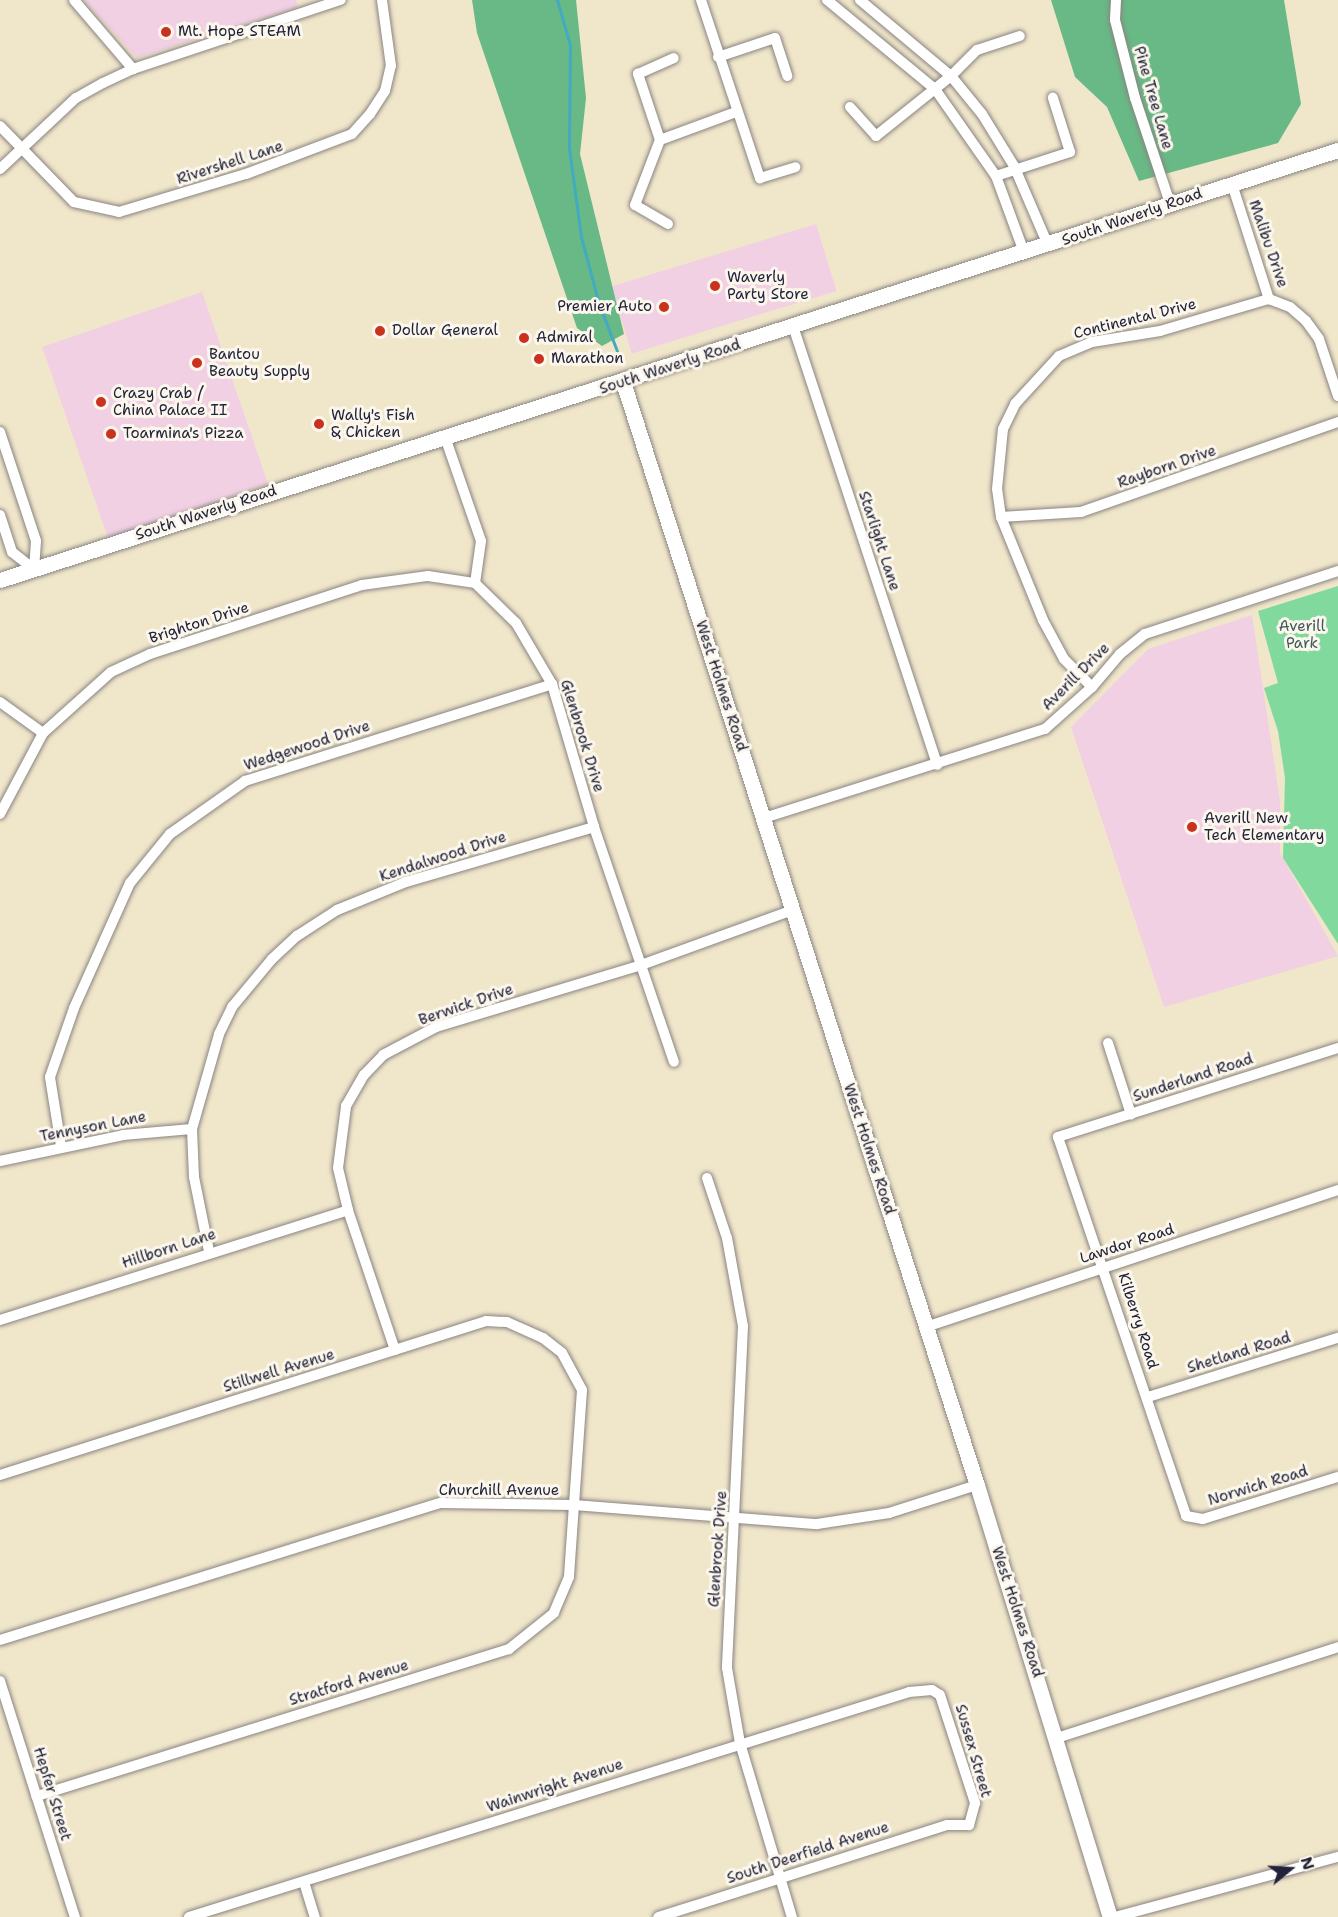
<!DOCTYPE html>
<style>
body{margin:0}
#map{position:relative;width:1338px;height:1917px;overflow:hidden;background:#f0e6ca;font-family:"Shantell Sans",sans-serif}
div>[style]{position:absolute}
.built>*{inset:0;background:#f1d0e3;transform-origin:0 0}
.green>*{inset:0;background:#81d99e}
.forest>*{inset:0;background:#68b985}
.stream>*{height:3px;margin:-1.5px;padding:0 1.5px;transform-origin:1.5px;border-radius:1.5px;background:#42aac1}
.roads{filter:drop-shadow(0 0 2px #898482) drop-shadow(0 0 2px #898482)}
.street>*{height:10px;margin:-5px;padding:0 5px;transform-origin:5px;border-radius:5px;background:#fff}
.secondary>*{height:15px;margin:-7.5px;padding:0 7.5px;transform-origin:7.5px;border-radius:7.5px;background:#fff}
.dots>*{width:16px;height:16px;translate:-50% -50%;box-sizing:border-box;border:3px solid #fbf7ec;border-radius:50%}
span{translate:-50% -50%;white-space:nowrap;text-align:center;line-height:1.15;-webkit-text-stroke:6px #fbf7ec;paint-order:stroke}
.poi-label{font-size:15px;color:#22223b}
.left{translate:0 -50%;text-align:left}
.right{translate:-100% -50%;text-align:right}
.street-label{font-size:15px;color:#22223b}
.park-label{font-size:15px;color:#3e5959}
.north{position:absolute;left:1260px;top:1839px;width:60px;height:60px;-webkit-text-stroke:4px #fbf7ec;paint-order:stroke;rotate:72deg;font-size:16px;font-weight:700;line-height:24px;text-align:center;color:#22223b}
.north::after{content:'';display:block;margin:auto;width:21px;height:27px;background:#22223b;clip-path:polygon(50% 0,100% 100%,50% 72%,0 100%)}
</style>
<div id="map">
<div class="built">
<i style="clip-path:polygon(84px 0,296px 0,298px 7px,137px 58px)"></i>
<i style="left:816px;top:224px;width:70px;height:214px;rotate:73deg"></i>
<i style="left:202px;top:292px;width:203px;height:169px;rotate:71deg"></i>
<i style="clip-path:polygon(1252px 615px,1280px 801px,1280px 853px,1338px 956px,1164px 1007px,1071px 727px,1148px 649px)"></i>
</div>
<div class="green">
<i style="clip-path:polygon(1338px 586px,1338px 944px,1283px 858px,1285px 778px,1278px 731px,1264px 688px,1278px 683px,1258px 611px)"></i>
</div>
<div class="forest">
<i style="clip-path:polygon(472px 0,576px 0,586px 98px,580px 154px,624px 334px,602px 346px,577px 328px,477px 33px)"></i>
<i style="clip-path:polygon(1051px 0,1284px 0,1301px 104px,1278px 143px,1139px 181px,1107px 107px,1075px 77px)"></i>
</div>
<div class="stream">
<i style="left:557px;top:0;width:47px;rotate:73.9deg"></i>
<i style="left:570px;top:45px;width:103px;rotate:90.6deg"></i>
<i style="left:569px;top:148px;width:90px;rotate:82.3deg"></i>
<i style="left:581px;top:237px;width:69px;rotate:75deg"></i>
<i style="left:599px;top:304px;width:50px;rotate:69deg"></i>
</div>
<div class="roads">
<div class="street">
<i style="left:74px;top:0;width:91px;rotate:49.5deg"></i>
<i style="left:701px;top:0;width:188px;rotate:71.7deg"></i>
<i style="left:760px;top:178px;width:37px;rotate:-17deg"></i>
<i style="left:827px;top:0;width:140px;rotate:39.5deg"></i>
<i style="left:935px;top:89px;width:106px;rotate:55deg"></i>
<i style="left:996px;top:176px;width:81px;rotate:69.8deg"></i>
<i style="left:860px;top:0;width:119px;rotate:39.9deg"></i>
<i style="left:951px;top:76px;width:49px;rotate:50.8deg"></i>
<i style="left:982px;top:114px;width:61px;rotate:58.4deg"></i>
<i style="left:1014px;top:166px;width:86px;rotate:66.7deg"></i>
<i style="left:1116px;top:0;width:20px;rotate:93deg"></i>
<i style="left:1115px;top:20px;width:81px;rotate:75.6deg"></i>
<i style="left:1135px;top:98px;width:111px;rotate:71.6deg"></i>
<i style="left:718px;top:57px;width:60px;rotate:-18.4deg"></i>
<i style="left:775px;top:38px;width:40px;rotate:72deg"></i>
<i style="left:850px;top:107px;width:39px;rotate:48deg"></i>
<i style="left:876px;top:136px;width:96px;rotate:-38.7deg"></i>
<i style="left:951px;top:76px;width:37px;rotate:-45deg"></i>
<i style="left:977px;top:50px;width:45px;rotate:-18deg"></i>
<i style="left:0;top:126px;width:106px;rotate:45.8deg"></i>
<i style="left:74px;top:202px;width:46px;rotate:12.5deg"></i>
<i style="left:119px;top:212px;width:133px;rotate:-16.7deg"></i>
<i style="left:246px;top:174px;width:113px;rotate:-20.7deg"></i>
<i style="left:352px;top:134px;width:27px;rotate:-48deg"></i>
<i style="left:370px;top:114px;width:27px;rotate:-57deg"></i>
<i style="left:385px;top:91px;width:26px;rotate:-77deg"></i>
<i style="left:391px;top:66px;width:67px;rotate:-97.8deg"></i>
<i style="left:660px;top:140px;width:70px;rotate:-108.4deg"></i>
<i style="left:638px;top:74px;width:39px;rotate:-24deg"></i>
<i style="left:0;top:169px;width:104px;rotate:-43.1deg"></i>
<i style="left:76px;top:98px;width:31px;rotate:-29deg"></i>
<i style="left:103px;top:83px;width:33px;rotate:-25deg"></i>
<i style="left:133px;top:69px;width:219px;rotate:-18.4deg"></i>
<i style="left:996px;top:176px;width:78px;rotate:-18deg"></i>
<i style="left:1070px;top:152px;width:57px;rotate:-107.5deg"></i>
<i style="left:1232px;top:184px;width:121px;rotate:72.2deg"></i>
<i style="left:1269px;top:299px;width:22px;rotate:21deg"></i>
<i style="left:1290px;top:307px;width:21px;rotate:41deg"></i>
<i style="left:1306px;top:321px;width:22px;rotate:54deg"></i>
<i style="left:1319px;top:339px;width:60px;rotate:71.6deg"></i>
<i style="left:668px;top:224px;width:38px;rotate:-150deg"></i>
<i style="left:635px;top:205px;width:70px;rotate:-69deg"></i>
<i style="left:660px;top:140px;width:81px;rotate:-20.2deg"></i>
<i style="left:793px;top:326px;width:462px;rotate:71.8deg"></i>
<i style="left:0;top:432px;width:115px;rotate:71.7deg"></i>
<i style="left:36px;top:541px;width:28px;rotate:94deg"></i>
<i style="left:445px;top:437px;width:110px;rotate:70.9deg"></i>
<i style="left:481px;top:541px;width:42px;rotate:98.1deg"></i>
<i style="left:475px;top:583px;width:57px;rotate:44.3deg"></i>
<i style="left:516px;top:623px;width:71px;rotate:59.5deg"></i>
<i style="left:552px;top:684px;width:149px;rotate:73.6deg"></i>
<i style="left:594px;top:827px;width:248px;rotate:71.2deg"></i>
<i style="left:0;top:515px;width:39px;rotate:72deg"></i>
<i style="left:12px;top:552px;width:28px;rotate:38deg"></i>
<i style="left:1001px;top:517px;width:80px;rotate:-3.6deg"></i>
<i style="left:1081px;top:512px;width:272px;rotate:-19.3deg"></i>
<i style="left:1092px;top:687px;width:40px;rotate:-135deg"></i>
<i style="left:1064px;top:659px;width:44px;rotate:-118.3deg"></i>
<i style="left:1043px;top:620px;width:111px;rotate:-112.2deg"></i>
<i style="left:1001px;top:517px;width:28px;rotate:-98deg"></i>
<i style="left:997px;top:489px;width:60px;rotate:-84.3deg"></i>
<i style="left:1003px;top:429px;width:28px;rotate:-64deg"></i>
<i style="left:1015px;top:404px;width:65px;rotate:-47.5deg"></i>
<i style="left:1059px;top:356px;width:36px;rotate:-23deg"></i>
<i style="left:1092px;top:342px;width:69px;rotate:-9.2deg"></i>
<i style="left:1160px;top:331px;width:114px;rotate:-16.4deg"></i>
<i style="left:0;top:702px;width:53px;rotate:35.8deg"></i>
<i style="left:0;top:814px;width:92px;rotate:-62deg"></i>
<i style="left:43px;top:733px;width:91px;rotate:-41.9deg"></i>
<i style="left:111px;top:672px;width:43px;rotate:-24.8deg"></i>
<i style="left:150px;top:654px;width:223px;rotate:-18deg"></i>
<i style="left:362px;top:585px;width:67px;rotate:-7.8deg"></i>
<i style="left:428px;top:576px;width:48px;rotate:8.5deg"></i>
<i style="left:764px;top:818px;width:295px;rotate:-17.6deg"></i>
<i style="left:1045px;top:729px;width:63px;rotate:-41.8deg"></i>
<i style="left:1092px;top:687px;width:43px;rotate:-49.7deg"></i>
<i style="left:1120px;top:654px;width:32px;rotate:-39deg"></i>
<i style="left:1145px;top:634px;width:203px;rotate:-18.1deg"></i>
<i style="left:1108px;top:1043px;width:75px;rotate:72.1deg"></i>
<i style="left:1338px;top:1048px;width:294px;rotate:162.4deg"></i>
<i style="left:1058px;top:1137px;width:400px;rotate:71.3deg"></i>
<i style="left:1186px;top:1516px;width:17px;rotate:10deg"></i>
<i style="left:1203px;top:1519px;width:141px;rotate:-17.3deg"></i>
<i style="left:61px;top:1146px;width:70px;rotate:-99.1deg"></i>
<i style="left:50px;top:1077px;width:73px;rotate:-70.8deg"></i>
<i style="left:74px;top:1008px;width:137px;rotate:-65.9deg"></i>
<i style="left:130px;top:883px;width:63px;rotate:-50.8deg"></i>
<i style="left:170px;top:834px;width:92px;rotate:-35.2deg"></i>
<i style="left:245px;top:781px;width:322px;rotate:-17.5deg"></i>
<i style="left:0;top:1161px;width:126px;rotate:-11.9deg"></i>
<i style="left:123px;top:1135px;width:69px;rotate:-5deg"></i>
<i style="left:707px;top:1178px;width:63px;rotate:71.6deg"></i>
<i style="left:727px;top:1238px;width:89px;rotate:79.7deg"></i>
<i style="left:743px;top:1326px;width:342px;rotate:92.7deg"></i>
<i style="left:727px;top:1668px;width:76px;rotate:80.2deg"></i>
<i style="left:740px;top:1743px;width:182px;rotate:73.4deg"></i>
<i style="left:209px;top:1251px;width:76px;rotate:-101.5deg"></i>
<i style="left:194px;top:1177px;width:48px;rotate:-92.4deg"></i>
<i style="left:192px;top:1129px;width:99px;rotate:-74.1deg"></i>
<i style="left:219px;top:1034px;width:30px;rotate:-64deg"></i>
<i style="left:232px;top:1007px;width:62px;rotate:-50.2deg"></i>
<i style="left:272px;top:959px;width:34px;rotate:-43deg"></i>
<i style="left:297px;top:936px;width:48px;rotate:-33deg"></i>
<i style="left:337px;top:910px;width:74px;rotate:-22.1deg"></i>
<i style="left:406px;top:882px;width:196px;rotate:-16.3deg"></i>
<i style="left:0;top:1320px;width:365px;rotate:-17.5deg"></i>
<i style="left:926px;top:1327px;width:434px;rotate:-18.4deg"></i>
<i style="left:395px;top:1350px;width:148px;rotate:-108.6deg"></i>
<i style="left:348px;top:1210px;width:43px;rotate:-103.4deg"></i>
<i style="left:338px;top:1168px;width:63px;rotate:-82.6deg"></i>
<i style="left:346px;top:1106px;width:36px;rotate:-60deg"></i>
<i style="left:364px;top:1075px;width:28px;rotate:-46deg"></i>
<i style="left:383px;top:1055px;width:60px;rotate:-27.8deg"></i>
<i style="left:436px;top:1027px;width:214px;rotate:-16.8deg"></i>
<i style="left:641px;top:965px;width:162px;rotate:-19.9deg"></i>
<i style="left:1148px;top:1397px;width:199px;rotate:-17.3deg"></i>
<i style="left:0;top:1475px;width:510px;rotate:-17.58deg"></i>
<i style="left:486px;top:1321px;width:21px;rotate:3deg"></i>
<i style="left:507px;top:1322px;width:39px;rotate:24deg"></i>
<i style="left:543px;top:1338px;width:24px;rotate:38deg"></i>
<i style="left:562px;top:1353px;width:42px;rotate:61.6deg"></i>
<i style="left:582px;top:1390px;width:187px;rotate:94deg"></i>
<i style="left:569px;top:1577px;width:39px;rotate:113deg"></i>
<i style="left:554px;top:1613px;width:58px;rotate:141.3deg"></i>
<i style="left:509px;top:1649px;width:495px;rotate:162.7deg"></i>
<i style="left:0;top:1640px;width:462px;rotate:-17.3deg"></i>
<i style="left:441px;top:1503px;width:133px;rotate:0.9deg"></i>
<i style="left:574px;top:1505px;width:244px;rotate:4.5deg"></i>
<i style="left:817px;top:1524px;width:73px;rotate:-8.7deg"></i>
<i style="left:889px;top:1513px;width:92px;rotate:-17.7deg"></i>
<i style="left:0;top:1681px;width:248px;rotate:72.4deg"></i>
<i style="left:1057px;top:1738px;width:295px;rotate:-17.9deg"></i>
<i style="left:304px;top:1882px;width:37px;rotate:73deg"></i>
<i style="left:189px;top:1917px;width:754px;rotate:-17.35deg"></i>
<i style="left:909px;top:1692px;width:23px;rotate:-5deg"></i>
<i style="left:932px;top:1690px;width:9px;rotate:32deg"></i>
<i style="left:940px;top:1695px;width:114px;rotate:72deg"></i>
<i style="left:975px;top:1803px;width:23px;rotate:105deg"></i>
<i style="left:969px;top:1825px;width:22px;rotate:180deg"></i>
<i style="left:947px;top:1825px;width:303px;rotate:162.3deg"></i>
<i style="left:1115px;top:1917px;width:231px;rotate:-15.1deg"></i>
</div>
<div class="secondary">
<i style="left:623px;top:382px;width:1158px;rotate:72.21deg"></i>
<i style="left:977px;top:1485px;width:452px;rotate:72.9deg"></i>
<i style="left:0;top:580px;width:1405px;rotate:-17.82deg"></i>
</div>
</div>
<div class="dots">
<i style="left:166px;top:32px;background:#c8321e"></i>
<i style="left:715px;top:286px;background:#c8321e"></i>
<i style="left:664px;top:307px;background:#c8321e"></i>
<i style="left:380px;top:331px;background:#c8321e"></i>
<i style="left:524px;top:338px;background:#c8321e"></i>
<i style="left:539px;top:359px;background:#c8321e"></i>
<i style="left:197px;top:363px;background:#c8321e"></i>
<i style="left:101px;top:402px;background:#c8321e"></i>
<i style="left:319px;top:424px;background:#c8321e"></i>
<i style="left:111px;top:434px;background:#c8321e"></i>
<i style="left:1192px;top:827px;background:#c8321e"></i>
</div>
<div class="poi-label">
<span class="left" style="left:178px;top:32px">Mt. Hope STEAM</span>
<span class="left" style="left:727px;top:286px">Waverly<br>Party Store</span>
<span class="right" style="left:652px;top:307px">Premier Auto</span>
<span class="left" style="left:392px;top:331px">Dollar General</span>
<span class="left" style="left:536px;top:338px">Admiral</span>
<span class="left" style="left:209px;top:363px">Bantou<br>Beauty Supply</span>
<span class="left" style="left:551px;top:359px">Marathon</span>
<span class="left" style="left:113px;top:402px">Crazy Crab /<br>China Palace II</span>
<span class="left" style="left:331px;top:424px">Wally's Fish<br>&amp; Chicken</span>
<span class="left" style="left:123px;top:434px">Toarmina's Pizza</span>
<span class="left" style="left:1204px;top:827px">Averill New<br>Tech Elementary</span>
</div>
<div class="street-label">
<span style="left:1153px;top:98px;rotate:74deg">Pine Tree Lane</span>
<span style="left:230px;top:163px;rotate:-18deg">Rivershell Lane</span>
<span style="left:1132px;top:217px;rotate:-19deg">South Waverly Road</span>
<span style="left:1268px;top:244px;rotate:71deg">Malibu Drive</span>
<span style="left:1135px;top:319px;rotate:-14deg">Continental Drive</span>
<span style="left:670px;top:367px;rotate:-18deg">South Waverly Road</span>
<span style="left:1167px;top:467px;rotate:-19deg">Rayborn Drive</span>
<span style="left:206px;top:513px;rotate:-18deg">South Waverly Road</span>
<span style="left:879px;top:541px;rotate:72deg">Starlight Lane</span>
<span style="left:199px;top:623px;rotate:-18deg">Brighton Drive</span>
<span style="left:1076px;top:677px;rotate:-45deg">Averill Drive</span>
<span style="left:721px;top:686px;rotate:72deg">West Holmes Road</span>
<span style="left:582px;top:736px;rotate:73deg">Glenbrook Drive</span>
<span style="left:307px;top:746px;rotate:-18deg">Wedgewood Drive</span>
<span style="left:443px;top:857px;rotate:-18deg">Kendalwood Drive</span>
<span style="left:466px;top:1005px;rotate:-19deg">Berwick Drive</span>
<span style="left:1193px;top:1078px;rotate:-18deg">Sunderland Road</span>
<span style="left:93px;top:1127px;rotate:-11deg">Tennyson Lane</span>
<span style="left:869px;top:1149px;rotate:72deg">West Holmes Road</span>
<span style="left:1127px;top:1244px;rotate:-18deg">Lawdor Road</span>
<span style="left:169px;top:1249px;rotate:-18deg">Hillborn Lane</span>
<span style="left:1138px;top:1321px;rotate:72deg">Kilberry Road</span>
<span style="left:1239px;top:1353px;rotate:-17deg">Shetland Road</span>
<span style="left:279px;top:1371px;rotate:-17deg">Stillwell Avenue</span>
<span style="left:1258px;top:1486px;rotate:-17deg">Norwich Road</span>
<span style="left:499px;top:1491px">Churchill Avenue</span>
<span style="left:718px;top:1549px;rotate:-86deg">Glenbrook Drive</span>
<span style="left:1017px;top:1612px;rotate:72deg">West Holmes Road</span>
<span style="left:349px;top:1683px;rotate:-17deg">Stratford Avenue</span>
<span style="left:973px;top:1751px;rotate:74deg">Sussex Street</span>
<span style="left:555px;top:1786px;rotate:-18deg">Wainwright Avenue</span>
<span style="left:52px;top:1794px;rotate:73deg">Hepfer Street</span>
<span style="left:808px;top:1853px;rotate:-18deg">South Deerfield Avenue</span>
</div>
<div class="park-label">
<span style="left:1302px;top:635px">Averill<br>Park</span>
</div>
<div class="north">N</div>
</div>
